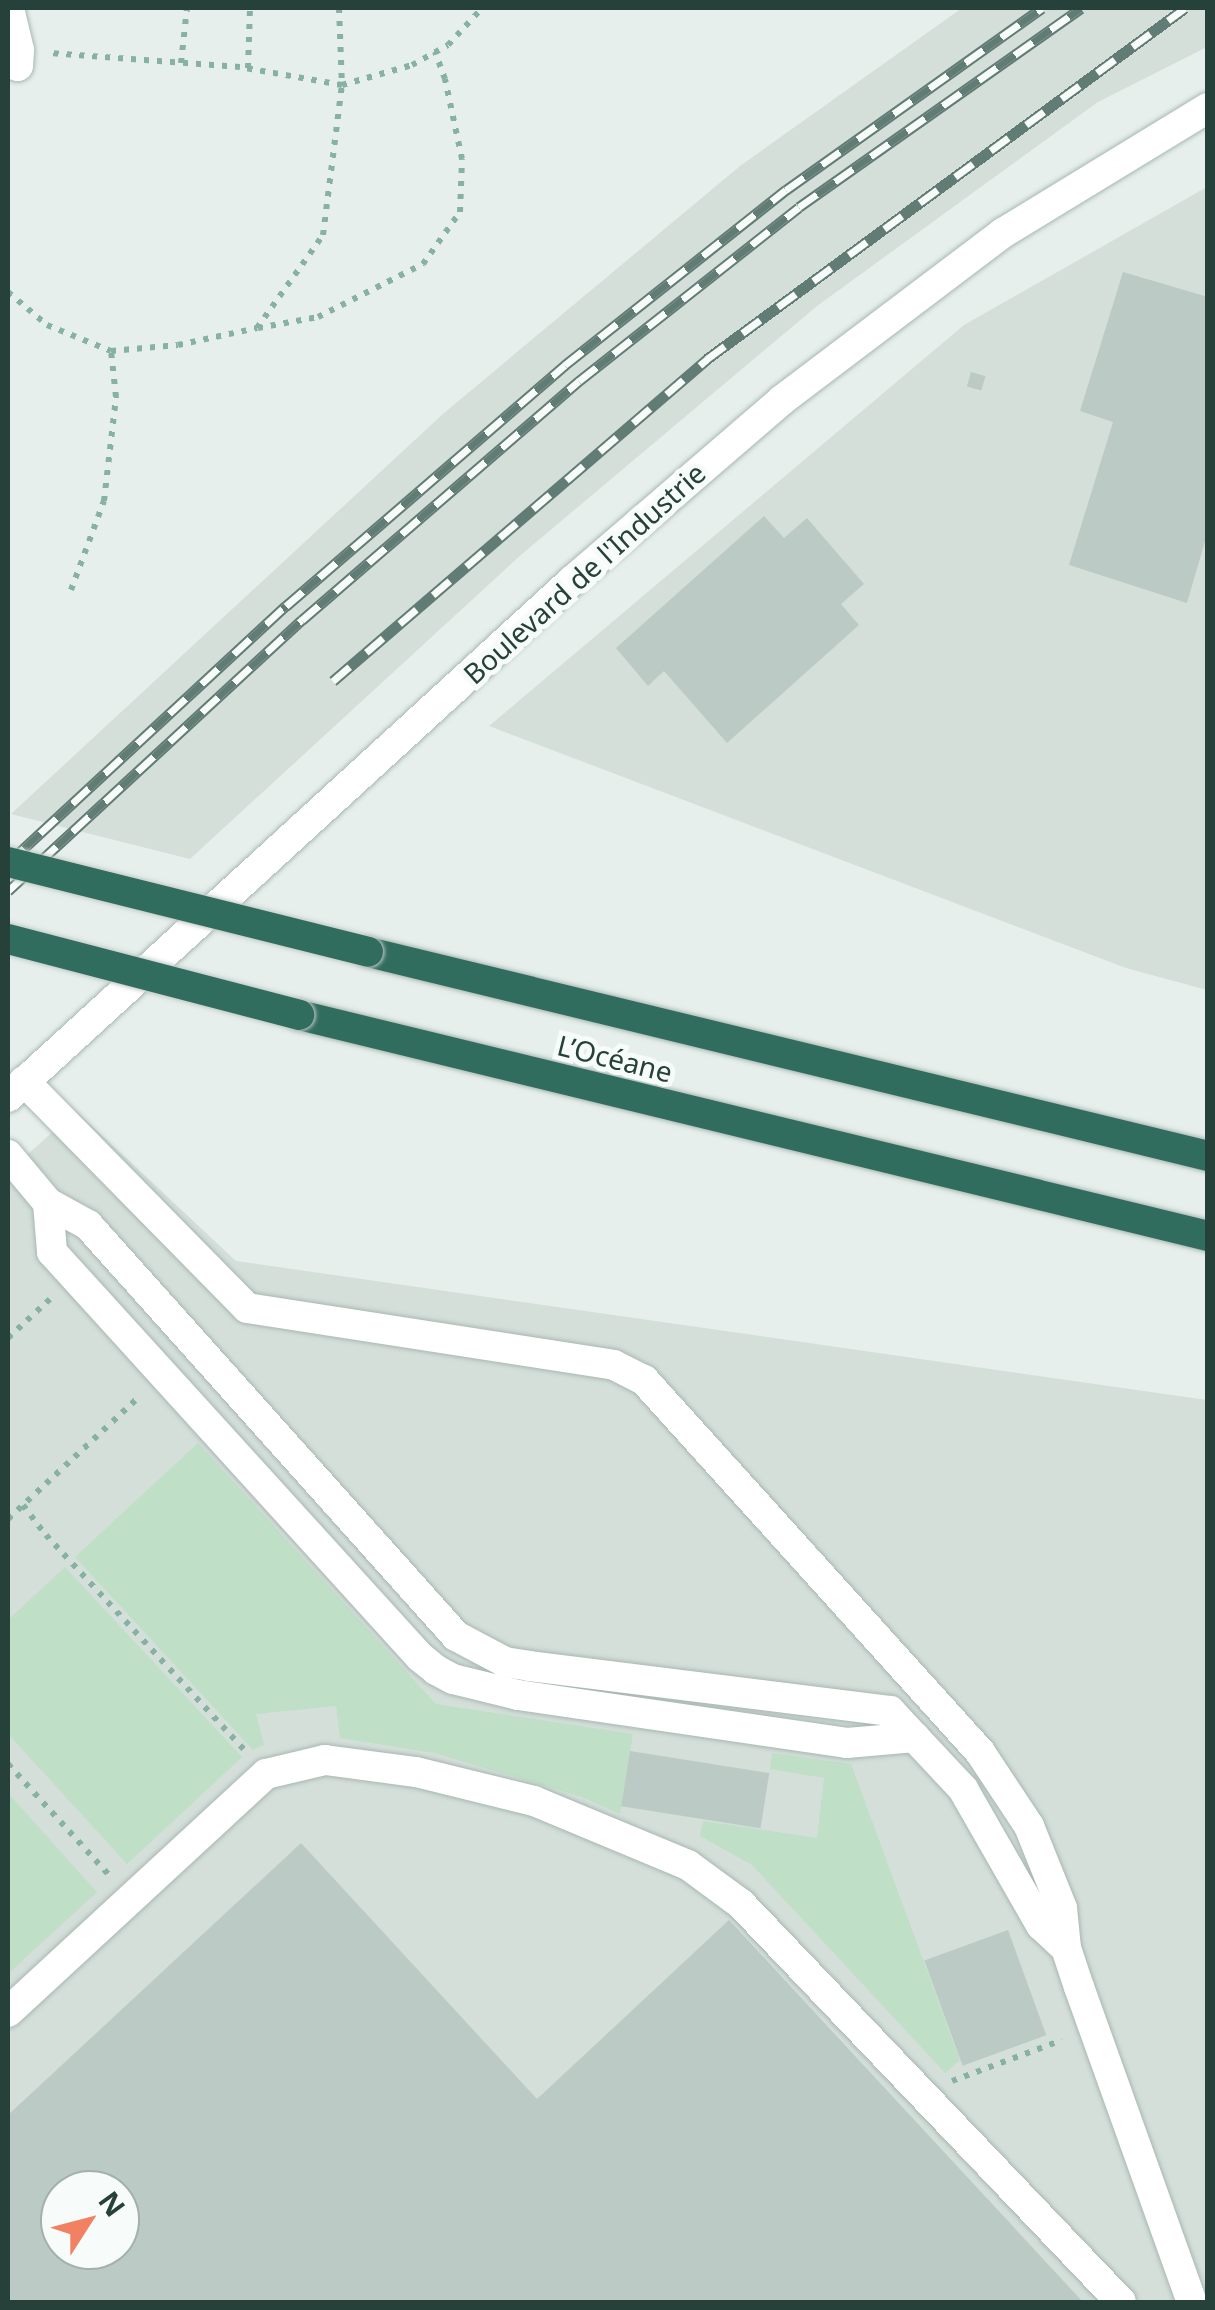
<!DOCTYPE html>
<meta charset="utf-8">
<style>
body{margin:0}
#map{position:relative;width:1215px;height:2310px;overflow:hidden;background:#e6efeb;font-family:"Noto Sans",sans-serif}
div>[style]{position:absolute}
.built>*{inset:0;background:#d4dfda}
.green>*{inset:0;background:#c0dfc7}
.building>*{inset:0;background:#bbcac4;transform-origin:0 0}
.path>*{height:6px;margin-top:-3px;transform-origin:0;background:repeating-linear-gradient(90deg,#87b2a3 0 5px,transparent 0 13px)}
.roads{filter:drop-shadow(0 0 2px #a8b7b2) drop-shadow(0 0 2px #a8b7b2)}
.minor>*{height:30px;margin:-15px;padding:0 15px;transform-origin:15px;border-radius:15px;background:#fff}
.highway>*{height:30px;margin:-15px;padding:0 15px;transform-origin:15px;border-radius:15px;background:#306d5f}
.rail>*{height:11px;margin-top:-5.5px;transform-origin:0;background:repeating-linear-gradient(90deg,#f7fbf9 0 22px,#607c74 0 44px);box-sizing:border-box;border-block:2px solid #607c74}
.bridges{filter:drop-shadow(0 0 2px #c2cac8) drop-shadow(0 0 2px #c2cac8)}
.highway-bridge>*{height:30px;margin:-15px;padding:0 15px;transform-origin:15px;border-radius:15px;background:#306d5f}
span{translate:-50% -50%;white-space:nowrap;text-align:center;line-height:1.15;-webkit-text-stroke:10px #f7fbf9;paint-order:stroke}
.street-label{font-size:28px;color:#254139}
.frame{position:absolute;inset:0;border:10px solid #254139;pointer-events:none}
.north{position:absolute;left:40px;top:2170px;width:100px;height:100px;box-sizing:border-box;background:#f7fbf9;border:2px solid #a3b1ac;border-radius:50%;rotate:54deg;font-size:28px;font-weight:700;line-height:40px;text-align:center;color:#254139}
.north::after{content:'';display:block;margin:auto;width:35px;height:45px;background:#f18162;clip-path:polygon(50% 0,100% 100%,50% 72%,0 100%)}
</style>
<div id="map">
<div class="built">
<i style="clip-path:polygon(962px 8px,1207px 8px,1207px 47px,1098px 102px,817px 306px,522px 554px,190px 859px,11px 814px,444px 413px,740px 166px)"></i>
<i style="clip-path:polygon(1207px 187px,1207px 990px,1126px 968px,489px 726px,964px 325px)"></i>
<i style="clip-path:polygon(evenodd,76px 1111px,236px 1261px,1207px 1400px,1207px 2302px,8px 2302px,8px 1172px,76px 1111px,60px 2190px,120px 2190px,120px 2250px,60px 2250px,60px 2190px)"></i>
</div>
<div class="green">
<i style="clip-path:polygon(198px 1443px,436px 1704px,633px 1734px,620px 1814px,582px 1797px,434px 1753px,340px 1738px,336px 1706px,256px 1714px,264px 1745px,253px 1750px,75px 1557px)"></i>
<i style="clip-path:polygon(65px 1567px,242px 1757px,127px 1864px,8px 1734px,8px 1620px)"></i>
<i style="clip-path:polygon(772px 1753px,851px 1764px,960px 2060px,945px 2073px,752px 1865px,700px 1836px,703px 1821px,817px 1838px,824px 1778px,770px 1769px)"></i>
<i style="clip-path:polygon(8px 1793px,97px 1892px,8px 1974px)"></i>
</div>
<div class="building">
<i style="clip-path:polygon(1123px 272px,1208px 297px,1208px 531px,1187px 603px,1069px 565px,1113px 422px,1080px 411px)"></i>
<i style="left:971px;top:372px;width:15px;height:15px;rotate:16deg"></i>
<i style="clip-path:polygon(764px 516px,784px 538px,807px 518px,864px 584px,841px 604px,859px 625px,727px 743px,664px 671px,648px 686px,616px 648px)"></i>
<i style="left:630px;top:1751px;width:141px;height:56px;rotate:9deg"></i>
<i style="clip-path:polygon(evenodd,301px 1843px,537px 2099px,729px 1920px,1083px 2302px,8px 2302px,8px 2115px,301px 1843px,60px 2190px,120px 2190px,120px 2250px,60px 2250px,60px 2190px)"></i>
<i style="left:1008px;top:1930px;width:112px;height:89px;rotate:70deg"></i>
</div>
<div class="path">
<i style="left:339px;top:8px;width:77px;rotate:87.8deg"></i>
<i style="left:342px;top:85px;width:73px;rotate:-15.9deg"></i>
<i style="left:412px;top:65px;width:41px;rotate:-29.1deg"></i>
<i style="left:448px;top:45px;width:50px;rotate:-47.4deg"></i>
<i style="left:181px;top:63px;width:55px;rotate:-83.8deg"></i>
<i style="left:248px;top:68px;width:60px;rotate:-88.1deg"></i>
<i style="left:8px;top:292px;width:51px;rotate:40.2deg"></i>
<i style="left:47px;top:325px;width:69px;rotate:22.1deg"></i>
<i style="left:111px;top:351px;width:67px;rotate:-5.1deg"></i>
<i style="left:178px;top:345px;width:81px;rotate:-12.1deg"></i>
<i style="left:257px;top:328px;width:114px;rotate:-54.6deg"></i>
<i style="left:323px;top:235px;width:151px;rotate:-82.8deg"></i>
<i style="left:342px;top:85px;width:104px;rotate:-170deg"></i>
<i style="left:240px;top:67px;width:191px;rotate:-175.8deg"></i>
<i style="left:258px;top:328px;width:61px;rotate:-10.4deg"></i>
<i style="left:318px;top:317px;width:118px;rotate:-26.8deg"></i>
<i style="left:423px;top:264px;width:64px;rotate:-54.6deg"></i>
<i style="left:460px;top:212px;width:53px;rotate:-87.8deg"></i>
<i style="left:462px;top:159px;width:82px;rotate:-102deg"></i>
<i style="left:445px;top:79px;width:29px;rotate:-110deg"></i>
<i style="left:71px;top:590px;width:95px;rotate:-69.7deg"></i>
<i style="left:104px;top:501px;width:105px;rotate:-83.4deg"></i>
<i style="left:116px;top:397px;width:46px;rotate:-96.2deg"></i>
<i style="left:8px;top:1338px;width:59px;rotate:-42.9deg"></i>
<i style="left:23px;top:1505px;width:38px;rotate:53deg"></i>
<i style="left:46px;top:1535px;width:295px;rotate:47.3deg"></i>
<i style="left:8px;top:1519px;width:180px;rotate:-43deg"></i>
<i style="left:8px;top:1764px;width:149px;rotate:47.7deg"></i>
<i style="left:952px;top:2081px;width:117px;rotate:-20.4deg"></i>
</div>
<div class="roads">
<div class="minor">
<i style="left:8px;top:63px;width:10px;rotate:17deg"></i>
<i style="left:18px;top:66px;width:16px;rotate:-86deg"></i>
<i style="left:19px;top:50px;width:43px;rotate:-103.4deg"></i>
<i style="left:24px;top:1081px;width:318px;rotate:45.5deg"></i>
<i style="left:247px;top:1308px;width:371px;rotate:8.8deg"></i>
<i style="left:614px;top:1365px;width:34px;rotate:27deg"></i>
<i style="left:644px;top:1380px;width:501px;rotate:47.91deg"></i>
<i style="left:980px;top:1752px;width:89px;rotate:56.5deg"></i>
<i style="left:1029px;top:1826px;width:88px;rotate:68.1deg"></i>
<i style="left:1062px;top:1908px;width:40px;rotate:84.3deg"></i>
<i style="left:1066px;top:1948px;width:41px;rotate:71.6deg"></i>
<i style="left:1079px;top:1987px;width:335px;rotate:70.3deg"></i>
<i style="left:8px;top:1097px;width:766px;rotate:-42.46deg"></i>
<i style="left:573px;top:580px;width:276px;rotate:-40.7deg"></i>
<i style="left:782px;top:400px;width:277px;rotate:-37.1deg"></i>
<i style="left:1003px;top:233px;width:240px;rotate:-31.4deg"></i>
<i style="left:8px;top:1155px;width:62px;rotate:50.2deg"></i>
<i style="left:48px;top:1203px;width:46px;rotate:28.8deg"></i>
<i style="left:88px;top:1225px;width:552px;rotate:48.16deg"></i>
<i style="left:456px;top:1636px;width:55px;rotate:28deg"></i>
<i style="left:505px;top:1662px;width:24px;rotate:9deg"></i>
<i style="left:529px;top:1666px;width:364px;rotate:7.1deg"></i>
<i style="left:890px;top:1711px;width:107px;rotate:46.9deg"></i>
<i style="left:963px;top:1789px;width:157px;rotate:60.2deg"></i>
<i style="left:1041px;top:1925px;width:34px;rotate:43deg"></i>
<i style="left:48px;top:1203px;width:49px;rotate:85.3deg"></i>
<i style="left:52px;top:1252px;width:547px;rotate:47.74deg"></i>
<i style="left:420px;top:1657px;width:21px;rotate:39deg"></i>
<i style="left:436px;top:1670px;width:19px;rotate:28deg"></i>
<i style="left:453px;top:1679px;width:67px;rotate:13.8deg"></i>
<i style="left:518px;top:1695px;width:332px;rotate:8.3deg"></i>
<i style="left:847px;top:1743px;width:68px;rotate:-5deg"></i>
<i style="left:8px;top:2012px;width:351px;rotate:-42.7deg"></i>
<i style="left:266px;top:1774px;width:61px;rotate:-13.3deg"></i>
<i style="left:325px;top:1760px;width:92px;rotate:7.5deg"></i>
<i style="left:416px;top:1772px;width:122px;rotate:13.8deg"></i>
<i style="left:534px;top:1801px;width:167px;rotate:22.6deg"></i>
<i style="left:688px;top:1865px;width:66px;rotate:36.3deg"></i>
<i style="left:741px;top:1904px;width:550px;rotate:46.33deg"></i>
</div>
<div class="highway">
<i style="left:368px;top:952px;width:864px;rotate:13.65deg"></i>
<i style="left:299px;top:1015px;width:935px;rotate:13.66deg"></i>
</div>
</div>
<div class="rail">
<i style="left:333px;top:681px;width:494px;rotate:-40.7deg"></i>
<i style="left:707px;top:359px;width:593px;rotate:-36.29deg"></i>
<i style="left:8px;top:863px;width:379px;rotate:-42.8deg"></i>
<i style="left:286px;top:606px;width:369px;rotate:-40.8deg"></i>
<i style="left:565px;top:365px;width:282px;rotate:-38.4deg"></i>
<i style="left:786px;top:190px;width:314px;rotate:-35.4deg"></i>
<i style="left:8px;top:891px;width:400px;rotate:-42.7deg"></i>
<i style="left:302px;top:620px;width:366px;rotate:-40.8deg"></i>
<i style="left:579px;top:381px;width:280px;rotate:-38.3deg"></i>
<i style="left:799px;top:207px;width:345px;rotate:-35.2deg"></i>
</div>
<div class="bridges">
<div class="highway-bridge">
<i style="left:8px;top:862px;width:371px;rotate:14deg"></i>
<i style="left:8px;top:939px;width:301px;rotate:14.6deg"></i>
</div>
</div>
<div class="street-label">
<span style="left:584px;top:573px;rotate:-42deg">Boulevard de l'Industrie</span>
<span style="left:615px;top:1058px;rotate:14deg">L’Océane</span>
</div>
<div class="frame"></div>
<div class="north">N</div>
</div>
